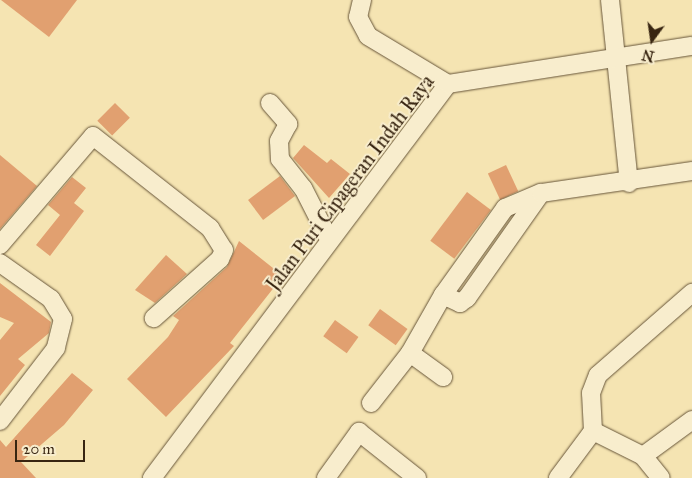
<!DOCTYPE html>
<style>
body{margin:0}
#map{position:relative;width:692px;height:478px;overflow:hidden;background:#f5e4b2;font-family:"IM FELL Great Primer",serif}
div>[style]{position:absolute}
.building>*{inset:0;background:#e1a070;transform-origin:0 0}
.roads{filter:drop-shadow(0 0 1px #675539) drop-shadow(0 0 1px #675539)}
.minor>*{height:18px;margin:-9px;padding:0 9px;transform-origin:9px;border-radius:9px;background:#f8edcd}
span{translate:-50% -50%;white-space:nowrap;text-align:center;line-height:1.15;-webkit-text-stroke:4px #f8edcd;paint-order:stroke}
.street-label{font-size:20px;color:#382511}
.north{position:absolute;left:627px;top:15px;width:50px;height:50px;-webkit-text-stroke:4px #f8edcd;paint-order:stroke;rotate:194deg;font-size:14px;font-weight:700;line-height:20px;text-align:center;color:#382511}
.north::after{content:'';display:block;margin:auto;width:18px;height:22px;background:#382511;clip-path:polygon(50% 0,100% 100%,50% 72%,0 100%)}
.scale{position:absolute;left:15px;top:440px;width:70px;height:22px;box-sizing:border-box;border:2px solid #382511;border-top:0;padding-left:6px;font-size:15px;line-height:18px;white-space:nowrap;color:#382511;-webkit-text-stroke:4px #f8edcd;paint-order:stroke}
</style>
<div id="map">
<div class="building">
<i style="clip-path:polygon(1px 0,77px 0,49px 37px)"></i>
<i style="left:115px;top:103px;width:21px;height:25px;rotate:45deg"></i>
<i style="clip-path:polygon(304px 145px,327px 163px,331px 159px,350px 174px,329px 198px,293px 158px)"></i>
<i style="clip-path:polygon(0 155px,37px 186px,0 229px)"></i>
<i style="left:506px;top:165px;width:29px;height:20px;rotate:65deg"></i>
<i style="left:280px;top:176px;width:25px;height:40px;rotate:53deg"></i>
<i style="clip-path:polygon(72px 177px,86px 188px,74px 203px,84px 211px,50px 256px,36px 245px,60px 215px,48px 205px)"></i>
<i style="left:467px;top:192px;width:30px;height:61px;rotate:37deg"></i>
<i style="clip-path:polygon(239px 241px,283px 276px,230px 343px,234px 346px,166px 417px,127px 379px,168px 337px,179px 320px,173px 316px,227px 267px)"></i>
<i style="clip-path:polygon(166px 255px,187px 274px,155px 303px,135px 290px)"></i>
<i style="clip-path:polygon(0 283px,51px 322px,49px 333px,18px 359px,25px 365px,0 396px,0 340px,14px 323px,0 317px)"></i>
<i style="left:380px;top:309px;width:34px;height:20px;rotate:36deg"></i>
<i style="left:335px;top:320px;width:29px;height:20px;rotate:36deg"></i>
<i style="clip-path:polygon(72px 373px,93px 390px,64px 425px,21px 462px,36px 478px,0 478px,0 440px,6px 447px)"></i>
</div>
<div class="roads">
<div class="minor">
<i style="left:362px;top:0;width:17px;rotate:103deg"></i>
<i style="left:358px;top:17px;width:21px;rotate:62deg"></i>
<i style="left:368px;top:36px;width:93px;rotate:31deg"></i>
<i style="left:610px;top:0;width:184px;rotate:84.1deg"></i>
<i style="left:270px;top:103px;width:28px;rotate:49deg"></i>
<i style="left:288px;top:124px;width:19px;rotate:118deg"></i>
<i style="left:279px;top:141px;width:18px;rotate:87deg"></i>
<i style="left:280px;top:159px;width:37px;rotate:52deg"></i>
<i style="left:303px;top:188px;width:59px;rotate:63deg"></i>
<i style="left:0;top:245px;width:143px;rotate:-49.5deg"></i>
<i style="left:93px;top:136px;width:149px;rotate:38.2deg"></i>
<i style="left:210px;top:228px;width:26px;rotate:58deg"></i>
<i style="left:224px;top:250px;width:10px;rotate:114deg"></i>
<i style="left:220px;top:259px;width:89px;rotate:138.2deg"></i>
<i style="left:0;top:263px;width:62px;rotate:35.2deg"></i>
<i style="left:51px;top:299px;width:23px;rotate:59deg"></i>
<i style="left:63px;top:319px;width:30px;rotate:104deg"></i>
<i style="left:56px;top:348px;width:92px;rotate:127.5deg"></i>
<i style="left:443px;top:295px;width:19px;rotate:25deg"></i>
<i style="left:460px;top:303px;width:9px;rotate:-36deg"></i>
<i style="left:467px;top:298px;width:128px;rotate:-54.8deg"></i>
<i style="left:410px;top:353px;width:41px;rotate:36deg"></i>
<i style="left:371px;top:403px;width:63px;rotate:-52deg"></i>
<i style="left:410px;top:353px;width:67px;rotate:-60.4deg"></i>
<i style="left:443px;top:295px;width:107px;rotate:-54.5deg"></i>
<i style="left:505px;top:208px;width:39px;rotate:-23deg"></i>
<i style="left:541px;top:193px;width:153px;rotate:-8.3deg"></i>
<i style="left:593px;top:431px;width:56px;rotate:26.6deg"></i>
<i style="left:643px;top:456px;width:28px;rotate:51deg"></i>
<i style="left:643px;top:456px;width:61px;rotate:-36.3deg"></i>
<i style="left:152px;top:478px;width:493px;rotate:-53.1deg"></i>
<i style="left:448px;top:84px;width:247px;rotate:-8.9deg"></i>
<i style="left:326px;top:478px;width:57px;rotate:-54.3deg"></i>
<i style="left:359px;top:432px;width:74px;rotate:38.4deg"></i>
<i style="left:558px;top:478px;width:59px;rotate:-53.3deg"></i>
<i style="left:593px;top:431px;width:38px;rotate:-93deg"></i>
<i style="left:591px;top:393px;width:19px;rotate:-69deg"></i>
<i style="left:598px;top:375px;width:125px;rotate:-41.1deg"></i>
</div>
</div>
<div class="street-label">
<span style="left:350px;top:183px;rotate:-53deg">Jalan Puri Cipageran Indah Raya</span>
</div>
<div class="north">N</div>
<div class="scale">20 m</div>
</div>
